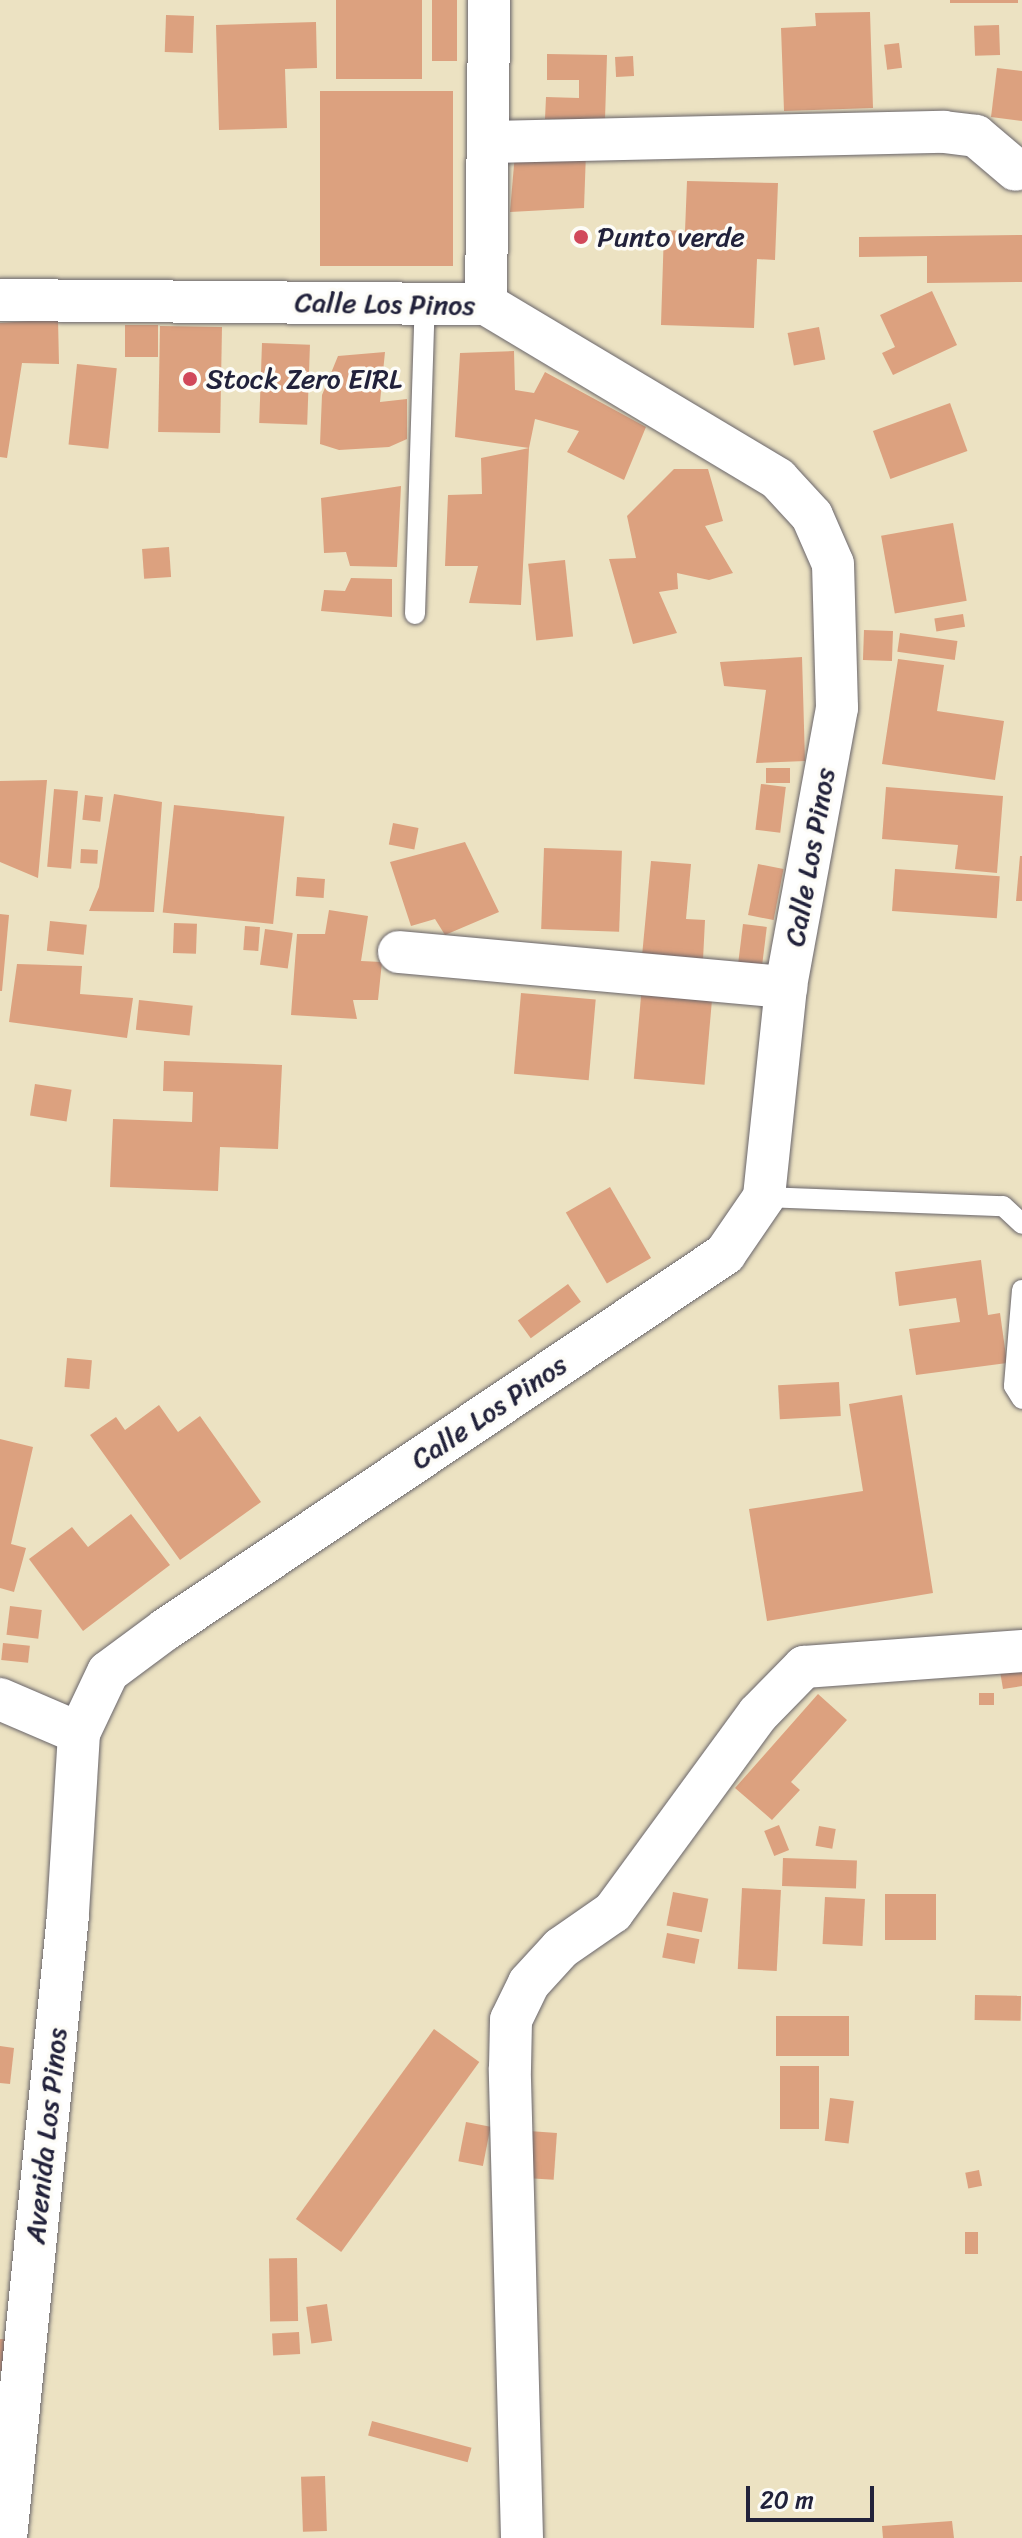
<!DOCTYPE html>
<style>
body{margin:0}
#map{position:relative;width:1022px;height:2538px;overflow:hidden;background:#ece2c2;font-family:Sriracha,sans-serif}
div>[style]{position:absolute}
.building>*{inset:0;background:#dca17f;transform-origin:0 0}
.roads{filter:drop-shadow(0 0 2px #69656a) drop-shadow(0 0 2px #69656a)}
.service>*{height:20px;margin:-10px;padding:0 10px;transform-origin:10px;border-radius:10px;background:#fff}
.minor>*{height:42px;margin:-21px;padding:0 21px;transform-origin:21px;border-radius:21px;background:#fff}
.dots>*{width:22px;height:22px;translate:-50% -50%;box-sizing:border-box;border:4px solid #fdfcf7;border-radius:50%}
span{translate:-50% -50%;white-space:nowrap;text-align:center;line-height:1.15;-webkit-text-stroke:7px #fdfcf7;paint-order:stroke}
.poi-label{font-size:28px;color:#22223b}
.left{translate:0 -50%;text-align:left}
.street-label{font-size:28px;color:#22223b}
.scale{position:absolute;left:746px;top:2486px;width:128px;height:36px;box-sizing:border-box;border:4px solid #22223b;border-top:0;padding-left:10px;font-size:24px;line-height:28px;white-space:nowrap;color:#22223b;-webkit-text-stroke:6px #fdfcf7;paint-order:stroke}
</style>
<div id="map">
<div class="building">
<i style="left:336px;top:0;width:86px;height:79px"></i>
<i style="left:432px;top:0;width:25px;height:61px"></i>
<i style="left:950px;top:0;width:68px;height:3px"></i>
<i style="clip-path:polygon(870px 12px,873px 108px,784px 111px,781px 28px,816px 26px,815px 13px)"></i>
<i style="left:194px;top:16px;width:37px;height:28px;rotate:92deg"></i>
<i style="clip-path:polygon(316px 22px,317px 68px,285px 69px,287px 128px,219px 130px,216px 25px)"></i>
<i style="left:999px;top:25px;width:30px;height:25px;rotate:88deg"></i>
<i style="left:899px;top:43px;width:25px;height:15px;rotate:83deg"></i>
<i style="clip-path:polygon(547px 54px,607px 55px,605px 120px,545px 119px,546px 97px,579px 98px,579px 80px,547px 80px)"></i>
<i style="left:633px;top:56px;width:20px;height:18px;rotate:87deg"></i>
<i style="clip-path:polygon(997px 68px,1022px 71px,1022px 121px,991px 117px)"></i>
<i style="left:320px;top:91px;width:133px;height:175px"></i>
<i style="clip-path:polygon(586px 152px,584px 208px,510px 212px,515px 153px)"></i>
<i style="clip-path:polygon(687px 181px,778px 183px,775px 260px,757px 259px,754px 328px,661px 325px,664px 230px,685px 231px)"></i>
<i style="clip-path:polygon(1022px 235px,1022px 282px,927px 283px,927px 256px,859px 257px,859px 237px)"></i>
<i style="clip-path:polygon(932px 291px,957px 345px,893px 375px,882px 353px,895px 347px,880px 315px)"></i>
<i style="clip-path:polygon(58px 319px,59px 364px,22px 363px,7px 458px,0 457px,0 323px)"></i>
<i style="left:125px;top:325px;width:33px;height:32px"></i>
<i style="left:160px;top:326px;width:62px;height:106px;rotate:1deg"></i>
<i style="left:819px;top:327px;width:33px;height:32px;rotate:79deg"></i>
<i style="left:262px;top:343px;width:48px;height:80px;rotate:2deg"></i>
<i style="clip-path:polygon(514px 351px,515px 390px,534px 393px,545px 372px,646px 427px,624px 480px,567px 452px,579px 431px,535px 419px,529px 448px,455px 437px,460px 353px)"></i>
<i style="clip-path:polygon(385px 352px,380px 402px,407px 399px,407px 439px,389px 447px,339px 450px,320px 444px,322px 395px,338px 356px)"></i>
<i style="left:77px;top:364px;width:40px;height:81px;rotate:6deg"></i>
<i style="left:950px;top:403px;width:51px;height:82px;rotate:70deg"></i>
<i style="clip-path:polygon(529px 448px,521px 605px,469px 603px,478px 566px,445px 566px,448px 495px,482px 494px,481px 458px)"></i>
<i style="clip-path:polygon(674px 469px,708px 469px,723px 521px,705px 526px,733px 573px,709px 580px,677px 573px,678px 589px,659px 592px,677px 633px,633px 644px,609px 559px,636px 558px,627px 516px)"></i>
<i style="clip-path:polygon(401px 486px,397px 567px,350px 566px,346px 552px,324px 553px,321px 498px)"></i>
<i style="left:953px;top:523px;width:79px;height:73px;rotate:80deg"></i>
<i style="left:169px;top:547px;width:30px;height:27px;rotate:86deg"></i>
<i style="left:565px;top:560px;width:77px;height:37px;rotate:84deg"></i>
<i style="clip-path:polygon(351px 578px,392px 579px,392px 617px,321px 611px,324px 590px,345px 591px)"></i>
<i style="left:963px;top:614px;width:13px;height:29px;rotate:81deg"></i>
<i style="left:864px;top:630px;width:29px;height:30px;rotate:2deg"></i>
<i style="left:900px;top:633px;width:58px;height:19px;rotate:8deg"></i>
<i style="clip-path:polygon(802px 657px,805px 761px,756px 763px,766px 690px,724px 686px,720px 662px)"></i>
<i style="clip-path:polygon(898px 659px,944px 665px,937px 711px,1004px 721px,995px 780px,882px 764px)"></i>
<i style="left:766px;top:768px;width:24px;height:15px"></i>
<i style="clip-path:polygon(47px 780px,38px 878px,0 862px,0 781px)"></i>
<i style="left:761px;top:784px;width:25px;height:46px;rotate:7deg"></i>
<i style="clip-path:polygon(886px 787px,1003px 796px,997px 873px,955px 869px,958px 845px,882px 839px)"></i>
<i style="left:54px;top:789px;width:24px;height:78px;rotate:5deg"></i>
<i style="clip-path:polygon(114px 794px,162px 802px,154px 912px,89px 911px,99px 887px)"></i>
<i style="left:85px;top:795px;width:18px;height:25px;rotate:6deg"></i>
<i style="left:174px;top:805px;width:111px;height:108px;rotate:6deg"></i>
<i style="left:393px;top:823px;width:26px;height:22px;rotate:11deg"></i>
<i style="clip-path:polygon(465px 842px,499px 912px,445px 935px,435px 919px,411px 926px,390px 862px)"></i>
<i style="left:544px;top:848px;width:78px;height:81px;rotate:2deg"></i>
<i style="left:81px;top:849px;width:17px;height:14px;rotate:3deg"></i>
<i style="clip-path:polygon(1020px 856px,1022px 856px,1022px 901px,1016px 901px)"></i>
<i style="clip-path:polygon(651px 861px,691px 864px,686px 919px,705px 920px,703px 960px,642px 956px)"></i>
<i style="left:758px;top:864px;width:26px;height:52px;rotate:11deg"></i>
<i style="left:895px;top:869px;width:105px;height:42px;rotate:4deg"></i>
<i style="left:297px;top:877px;width:28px;height:19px;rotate:4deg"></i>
<i style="clip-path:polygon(329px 910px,368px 916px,361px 961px,382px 962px,378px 1000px,353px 1000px,357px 1019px,291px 1015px,297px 934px,325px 934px)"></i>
<i style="clip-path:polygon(0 914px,9px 915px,2px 991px,0 991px)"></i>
<i style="left:50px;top:921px;width:37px;height:30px;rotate:6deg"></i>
<i style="left:174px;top:923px;width:23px;height:30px;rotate:2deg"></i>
<i style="left:743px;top:924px;width:24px;height:46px;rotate:7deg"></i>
<i style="left:245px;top:926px;width:15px;height:24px;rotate:4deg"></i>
<i style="left:265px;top:929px;width:28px;height:36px;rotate:8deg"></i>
<i style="clip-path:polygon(17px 964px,82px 966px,80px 994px,133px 998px,127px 1038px,9px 1022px)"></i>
<i style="left:642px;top:985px;width:71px;height:94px;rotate:5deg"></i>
<i style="left:521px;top:993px;width:75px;height:81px;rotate:5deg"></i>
<i style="left:139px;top:1000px;width:54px;height:30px;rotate:6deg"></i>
<i style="clip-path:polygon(164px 1061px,282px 1065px,278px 1149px,220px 1147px,218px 1191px,110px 1187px,113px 1119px,192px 1122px,193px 1092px,163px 1091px)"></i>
<i style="left:35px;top:1084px;width:37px;height:32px;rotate:9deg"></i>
<i style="left:610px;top:1187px;width:82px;height:51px;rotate:60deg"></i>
<i style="clip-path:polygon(981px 1260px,988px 1315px,1000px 1313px,1007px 1363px,916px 1375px,909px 1329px,960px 1322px,956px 1298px,899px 1306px,895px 1272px)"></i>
<i style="left:568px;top:1284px;width:22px;height:62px;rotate:54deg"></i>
<i style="left:67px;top:1358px;width:25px;height:29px;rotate:5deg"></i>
<i style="left:839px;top:1382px;width:34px;height:61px;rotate:87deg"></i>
<i style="clip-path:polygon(902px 1395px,933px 1593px,767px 1621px,749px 1509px,863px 1491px,849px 1404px)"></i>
<i style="clip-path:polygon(159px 1405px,178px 1432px,200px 1416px,261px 1502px,180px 1560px,90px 1435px,116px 1417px,125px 1430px)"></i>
<i style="clip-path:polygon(0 1439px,33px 1447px,11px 1544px,26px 1548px,14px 1592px,0 1588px)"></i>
<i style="clip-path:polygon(131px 1514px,170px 1565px,83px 1631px,29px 1559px,72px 1527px,88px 1547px)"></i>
<i style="left:10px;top:1606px;width:32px;height:29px;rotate:7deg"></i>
<i style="left:3px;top:1643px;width:27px;height:17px;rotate:6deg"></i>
<i style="clip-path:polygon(1022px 1667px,1022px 1686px,1003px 1689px,1000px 1671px)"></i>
<i style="left:979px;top:1693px;width:15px;height:12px"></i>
<i style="clip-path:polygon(818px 1694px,847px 1720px,791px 1782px,800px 1790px,772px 1820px,735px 1788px)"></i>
<i style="left:779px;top:1825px;width:27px;height:16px;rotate:68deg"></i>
<i style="left:819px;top:1826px;width:17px;height:20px;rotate:10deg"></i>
<i style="left:783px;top:1858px;width:74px;height:28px;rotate:2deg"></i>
<i style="left:742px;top:1888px;width:39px;height:81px;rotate:3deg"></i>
<i style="left:673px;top:1892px;width:36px;height:34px;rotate:11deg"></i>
<i style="left:885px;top:1894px;width:51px;height:46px"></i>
<i style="left:825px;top:1897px;width:40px;height:47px;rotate:3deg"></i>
<i style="left:667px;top:1933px;width:33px;height:25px;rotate:11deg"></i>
<i style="left:975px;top:1995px;width:46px;height:25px;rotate:1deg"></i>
<i style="left:849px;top:2016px;width:40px;height:73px;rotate:90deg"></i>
<i style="left:434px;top:2029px;width:56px;height:235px;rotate:36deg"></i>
<i style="clip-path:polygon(0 2046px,14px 2048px,10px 2084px,0 2083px)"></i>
<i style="left:780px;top:2066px;width:39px;height:63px"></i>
<i style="left:830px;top:2098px;width:24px;height:43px;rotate:7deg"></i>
<i style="left:466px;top:2122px;width:25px;height:40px;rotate:11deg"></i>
<i style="left:529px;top:2131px;width:28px;height:47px;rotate:4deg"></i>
<i style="left:979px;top:2170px;width:16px;height:14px;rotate:79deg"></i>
<i style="left:965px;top:2232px;width:13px;height:22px"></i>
<i style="left:297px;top:2258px;width:63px;height:28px;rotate:89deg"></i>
<i style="left:327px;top:2304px;width:37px;height:21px;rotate:82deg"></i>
<i style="left:299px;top:2332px;width:22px;height:27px;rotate:87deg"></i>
<i style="left:0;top:2339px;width:5px;height:32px"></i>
<i style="left:372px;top:2421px;width:103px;height:15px;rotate:15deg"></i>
<i style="left:325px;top:2476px;width:55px;height:24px;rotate:88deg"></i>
<i style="clip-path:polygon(952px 2521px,954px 2538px,883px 2538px,882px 2526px)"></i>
</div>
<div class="roads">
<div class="service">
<i style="left:415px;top:614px;width:310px;rotate:-88.2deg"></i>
<i style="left:764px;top:1197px;width:239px;rotate:2.2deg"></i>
<i style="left:1003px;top:1206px;width:26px;rotate:43deg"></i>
<i style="left:1022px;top:1290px;width:96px;rotate:94.8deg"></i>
<i style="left:1014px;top:1386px;width:15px;rotate:58deg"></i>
</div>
<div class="minor">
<i style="left:491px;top:142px;width:453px;rotate:-1.3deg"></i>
<i style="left:944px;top:132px;width:32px;rotate:7deg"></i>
<i style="left:976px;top:136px;width:52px;rotate:40.4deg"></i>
<i style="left:0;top:300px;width:486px;rotate:0.5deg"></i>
<i style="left:486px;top:304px;width:340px;rotate:30.9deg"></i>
<i style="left:778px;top:479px;width:50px;rotate:47.4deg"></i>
<i style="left:812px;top:516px;width:52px;rotate:66.4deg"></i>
<i style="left:833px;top:564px;width:144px;rotate:88.4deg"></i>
<i style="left:837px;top:708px;width:284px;rotate:100.4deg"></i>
<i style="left:786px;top:987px;width:211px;rotate:96deg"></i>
<i style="left:764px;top:1197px;width:69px;rotate:124.4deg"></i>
<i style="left:725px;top:1254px;width:673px;rotate:146.14deg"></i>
<i style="left:166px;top:1629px;width:72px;rotate:143.4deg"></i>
<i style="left:108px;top:1672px;width:68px;rotate:115.4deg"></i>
<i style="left:79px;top:1733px;width:182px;rotate:93.5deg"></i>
<i style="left:68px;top:1915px;width:626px;rotate:95.68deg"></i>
<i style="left:486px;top:304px;width:304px;rotate:-89.4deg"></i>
<i style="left:399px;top:952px;width:389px;rotate:5.2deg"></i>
<i style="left:0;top:1699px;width:86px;rotate:23.3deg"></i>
<i style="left:522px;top:2538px;width:470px;rotate:-91.5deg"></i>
<i style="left:510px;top:2068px;width:48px;rotate:-88.8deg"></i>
<i style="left:511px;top:2020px;width:41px;rotate:-64.1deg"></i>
<i style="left:529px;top:1983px;width:47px;rotate:-47.6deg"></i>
<i style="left:561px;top:1948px;width:63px;rotate:-34.7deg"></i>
<i style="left:613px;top:1912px;width:245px;rotate:-53.8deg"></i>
<i style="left:758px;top:1714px;width:66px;rotate:-45.6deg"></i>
<i style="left:804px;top:1667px;width:219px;rotate:-4.2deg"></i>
</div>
</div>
<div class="dots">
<i style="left:581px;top:237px;background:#d1495b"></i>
<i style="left:190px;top:379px;background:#d1495b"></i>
</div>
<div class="poi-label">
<span class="left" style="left:597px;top:237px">Punto verde</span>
<span class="left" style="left:206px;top:379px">Stock Zero EIRL</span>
</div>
<div class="street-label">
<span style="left:385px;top:304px;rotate:1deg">Calle Los Pinos</span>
<span style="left:810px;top:857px;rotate:-80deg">Calle Los Pinos</span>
<span style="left:489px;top:1412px;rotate:-34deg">Calle Los Pinos</span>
<span style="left:46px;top:2136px;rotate:-84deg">Avenida Los Pinos</span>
</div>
<div class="scale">20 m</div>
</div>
